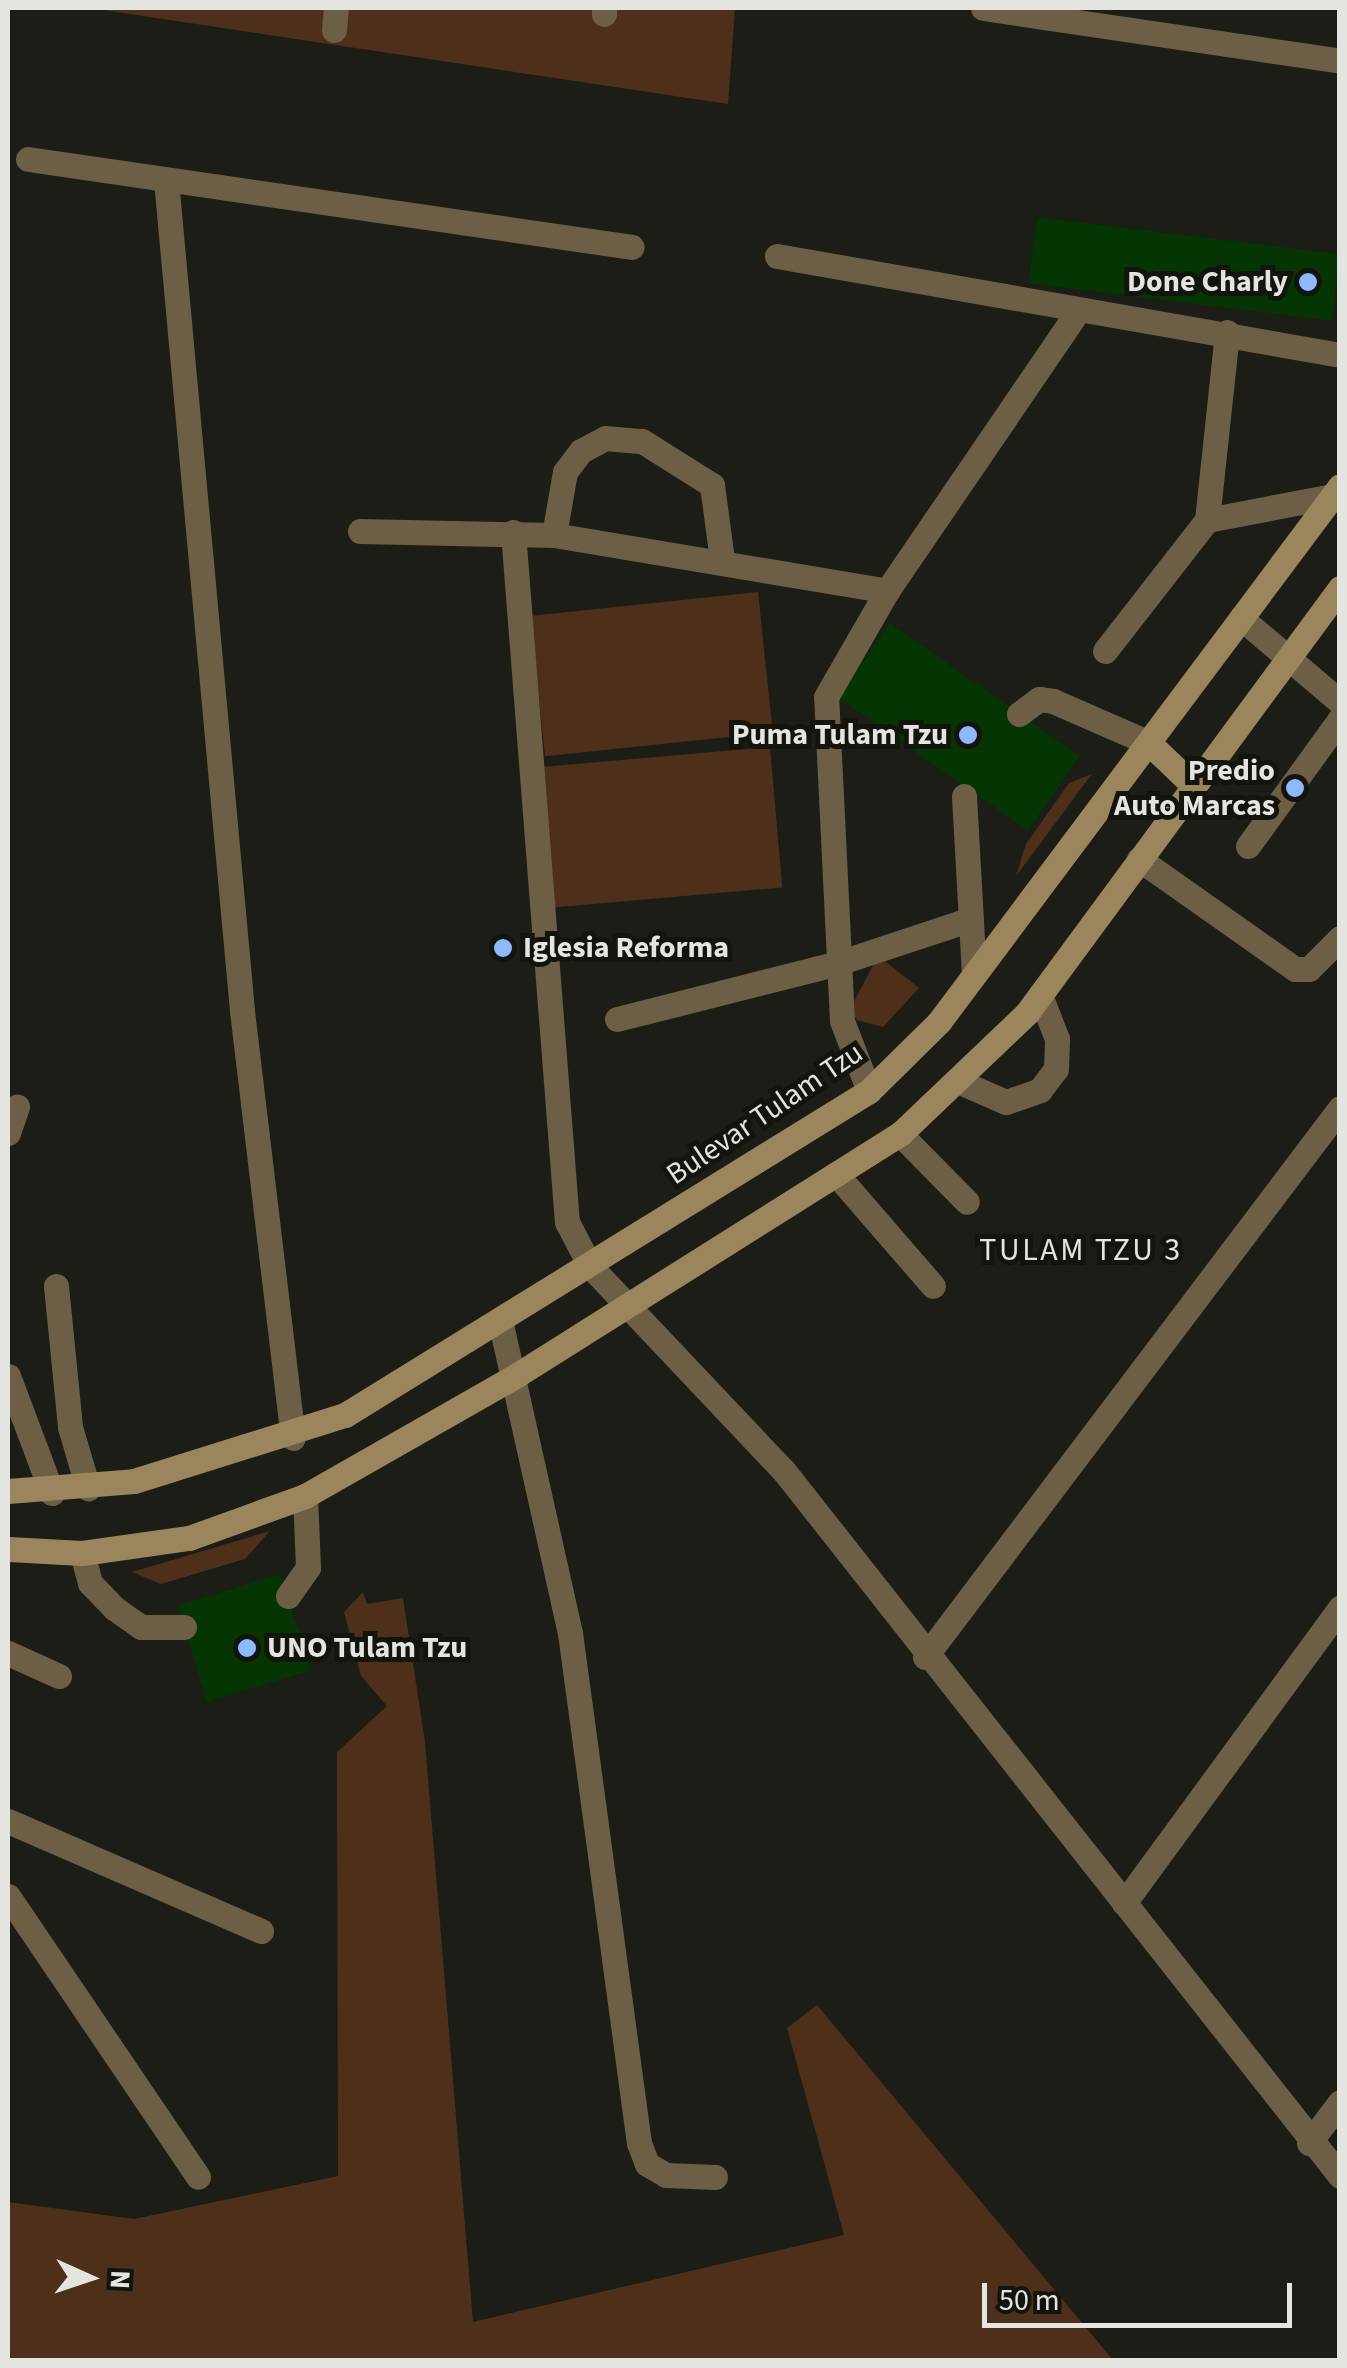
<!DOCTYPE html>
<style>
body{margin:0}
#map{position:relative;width:1347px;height:2368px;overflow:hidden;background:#1c1d17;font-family:"Source Sans 3",sans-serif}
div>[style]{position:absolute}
.green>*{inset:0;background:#4e2f19;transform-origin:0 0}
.building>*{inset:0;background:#043502;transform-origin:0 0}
.lane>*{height:25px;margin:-12.5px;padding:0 12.5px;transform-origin:12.5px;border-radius:12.5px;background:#6c5f45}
.street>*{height:25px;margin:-12.5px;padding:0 12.5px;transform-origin:12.5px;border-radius:12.5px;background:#6c5f45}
.secondary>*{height:25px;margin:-12.5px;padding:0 12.5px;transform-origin:12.5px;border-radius:12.5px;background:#9b855c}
.dots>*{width:28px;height:28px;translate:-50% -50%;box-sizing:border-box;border:5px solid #13140e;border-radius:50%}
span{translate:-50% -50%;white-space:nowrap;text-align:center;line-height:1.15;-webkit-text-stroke:10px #13140e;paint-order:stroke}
.poi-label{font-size:30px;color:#e4e4e0;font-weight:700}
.right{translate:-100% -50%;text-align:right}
.left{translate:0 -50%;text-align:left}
.street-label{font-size:30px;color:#e4e4e0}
.neighbourhood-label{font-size:32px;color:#e4e4e0;letter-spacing:2.5px}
.frame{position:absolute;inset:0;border:10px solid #e4e4e0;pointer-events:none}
.north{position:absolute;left:40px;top:2228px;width:100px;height:100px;-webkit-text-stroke:8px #13140e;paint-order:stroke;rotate:93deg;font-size:28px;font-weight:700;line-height:40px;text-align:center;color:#e4e4e0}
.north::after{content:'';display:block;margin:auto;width:35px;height:45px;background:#e4e4e0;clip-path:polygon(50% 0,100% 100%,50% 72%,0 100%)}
.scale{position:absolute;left:982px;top:2283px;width:310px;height:45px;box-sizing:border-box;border:5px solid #e4e4e0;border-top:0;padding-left:12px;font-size:30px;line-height:35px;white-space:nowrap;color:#e4e4e0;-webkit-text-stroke:8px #13140e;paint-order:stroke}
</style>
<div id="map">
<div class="green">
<i style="clip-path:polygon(90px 8px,735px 8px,728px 104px)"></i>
<i style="left:758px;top:592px;width:141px;height:229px;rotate:84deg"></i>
<i style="left:770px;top:747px;width:141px;height:230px;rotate:85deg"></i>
<i style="clip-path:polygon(1092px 774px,1016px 876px,1026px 844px,1069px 783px)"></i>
<i style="clip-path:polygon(878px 956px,919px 988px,883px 1027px,857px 1020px,850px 1009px)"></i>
<i style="clip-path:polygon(270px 1531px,245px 1559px,161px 1584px,132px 1572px)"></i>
<i style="clip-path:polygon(363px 1592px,367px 1604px,403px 1598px,425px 1742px,473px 2322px,844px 2235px,787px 2028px,817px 2005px,1113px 2360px,8px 2360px,8px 2202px,134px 2219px,338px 2176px,337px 1752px,387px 1706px,361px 1676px,344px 1612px)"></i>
</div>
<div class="building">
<i style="left:1037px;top:217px;width:305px;height:67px;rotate:7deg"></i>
<i style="left:890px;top:623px;width:232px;height:91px;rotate:35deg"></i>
<i style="left:281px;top:1574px;width:101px;height:108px;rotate:73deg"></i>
</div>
<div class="lane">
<i style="left:334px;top:30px;width:22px;rotate:-85deg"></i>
<i style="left:777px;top:256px;width:572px;rotate:9.97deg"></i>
<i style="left:1207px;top:520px;width:128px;rotate:-10.8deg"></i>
<i style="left:360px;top:531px;width:194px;rotate:1.2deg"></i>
<i style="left:554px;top:535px;width:338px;rotate:9.5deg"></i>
<i style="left:513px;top:532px;width:692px;rotate:85.53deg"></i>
<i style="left:567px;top:1222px;width:50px;rotate:62.4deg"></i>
<i style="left:554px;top:535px;width:64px;rotate:-80.1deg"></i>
<i style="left:565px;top:472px;width:26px;rotate:-53deg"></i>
<i style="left:581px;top:451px;width:27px;rotate:-28deg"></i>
<i style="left:605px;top:438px;width:37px;rotate:5deg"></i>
<i style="left:642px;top:441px;width:83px;rotate:32.2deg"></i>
<i style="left:712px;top:485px;width:76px;rotate:82.4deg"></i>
<i style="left:1105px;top:651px;width:166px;rotate:-52.1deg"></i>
<i style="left:1207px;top:520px;width:189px;rotate:-83.9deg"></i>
<i style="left:1019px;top:714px;width:25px;rotate:-37deg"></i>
<i style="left:1039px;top:699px;width:14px;rotate:8deg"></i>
<i style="left:1053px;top:701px;width:105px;rotate:23.6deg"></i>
<i style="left:964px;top:796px;width:179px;rotate:86.8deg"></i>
<i style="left:1248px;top:846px;width:157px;rotate:-54.1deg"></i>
<i style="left:1139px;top:859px;width:191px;rotate:35.2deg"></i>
<i style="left:1295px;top:969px;width:14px"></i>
<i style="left:1309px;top:969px;width:44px;rotate:-45deg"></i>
<i style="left:617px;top:1019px;width:228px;rotate:-14.2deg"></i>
<i style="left:838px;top:963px;width:140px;rotate:-18.3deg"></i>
<i style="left:960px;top:1082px;width:50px;rotate:23.5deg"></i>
<i style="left:1006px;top:1102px;width:36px;rotate:-19deg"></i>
<i style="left:1040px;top:1090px;width:26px;rotate:-53deg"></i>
<i style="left:1056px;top:1069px;width:30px;rotate:-88deg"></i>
<i style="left:1057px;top:1039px;width:47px;rotate:-111.1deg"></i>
<i style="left:869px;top:1091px;width:75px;rotate:-111.1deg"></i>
<i style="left:842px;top:1021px;width:324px;rotate:-92.8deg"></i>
<i style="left:826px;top:697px;width:122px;rotate:-60.1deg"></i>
<i style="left:887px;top:591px;width:338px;rotate:-55.7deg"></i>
<i style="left:8px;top:1133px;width:28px;rotate:-71deg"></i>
<i style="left:900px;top:1134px;width:95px;rotate:45.4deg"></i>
<i style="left:836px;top:1174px;width:148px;rotate:49.1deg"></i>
<i style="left:56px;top:1286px;width:142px;rotate:84.3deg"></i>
<i style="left:70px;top:1427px;width:64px;rotate:73.6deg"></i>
<i style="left:8px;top:1376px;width:125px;rotate:69.4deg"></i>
<i style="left:82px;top:1553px;width:31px;rotate:75deg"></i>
<i style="left:90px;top:1583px;width:35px;rotate:46deg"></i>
<i style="left:114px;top:1608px;width:33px;rotate:35deg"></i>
<i style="left:141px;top:1627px;width:43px"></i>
<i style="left:288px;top:1596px;width:35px;rotate:-55deg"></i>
<i style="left:308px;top:1567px;width:71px;rotate:-92.4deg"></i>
<i style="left:8px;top:1653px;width:56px;rotate:24.3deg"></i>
<i style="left:8px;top:1821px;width:276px;rotate:23.5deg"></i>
<i style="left:8px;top:1896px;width:339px;rotate:55.9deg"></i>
</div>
<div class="street">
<i style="left:983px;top:8px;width:361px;rotate:8.4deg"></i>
<i style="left:604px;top:14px;width:6px;rotate:-90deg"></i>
<i style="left:28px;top:159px;width:610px;rotate:8.29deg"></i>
<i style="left:166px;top:180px;width:834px;rotate:84.77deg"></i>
<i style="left:242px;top:1011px;width:430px;rotate:83.2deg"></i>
<i style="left:1241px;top:618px;width:130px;rotate:40.3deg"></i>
<i style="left:590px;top:1266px;width:282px;rotate:46.6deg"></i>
<i style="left:784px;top:1471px;width:898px;rotate:51.74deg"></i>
<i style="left:500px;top:1320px;width:321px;rotate:77.4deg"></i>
<i style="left:570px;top:1633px;width:515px;rotate:82.3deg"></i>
<i style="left:639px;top:2143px;width:22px;rotate:69deg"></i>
<i style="left:647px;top:2164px;width:22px;rotate:30deg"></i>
<i style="left:666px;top:2175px;width:49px;rotate:2.3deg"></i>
<i style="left:925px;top:1657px;width:688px;rotate:-52.91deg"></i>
<i style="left:1124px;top:1903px;width:366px;rotate:-53.8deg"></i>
<i style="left:1309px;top:2143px;width:51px;rotate:-52.9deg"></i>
</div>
<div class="secondary">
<i style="left:1149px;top:743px;width:61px;rotate:43.7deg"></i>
<i style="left:8px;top:1491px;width:126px;rotate:-4.5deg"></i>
<i style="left:134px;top:1481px;width:221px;rotate:-17.4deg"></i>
<i style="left:345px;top:1415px;width:616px;rotate:-31.73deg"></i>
<i style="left:869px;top:1091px;width:98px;rotate:-44.6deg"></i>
<i style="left:939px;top:1022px;width:669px;rotate:-53.2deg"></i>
<i style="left:8px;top:1549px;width:74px;rotate:3.1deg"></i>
<i style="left:82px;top:1553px;width:108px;rotate:-8deg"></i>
<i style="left:189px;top:1538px;width:123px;rotate:-19.9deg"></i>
<i style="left:305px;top:1496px;width:244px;rotate:-29.7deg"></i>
<i style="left:517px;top:1375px;width:453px;rotate:-32.2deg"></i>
<i style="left:900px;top:1134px;width:175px;rotate:-43.6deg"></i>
<i style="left:1027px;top:1013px;width:528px;rotate:-53.63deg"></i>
</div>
<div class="dots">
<i style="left:1308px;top:282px;background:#8eb9fc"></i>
<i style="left:968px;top:735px;background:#8eb9fc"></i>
<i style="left:1295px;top:788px;background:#8eb9fc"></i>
<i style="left:503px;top:948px;background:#8eb9fc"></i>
<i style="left:247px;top:1648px;background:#8eb9fc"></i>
</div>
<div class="poi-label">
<span class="right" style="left:1288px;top:282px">Done Charly</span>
<span class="right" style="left:948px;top:735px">Puma Tulam Tzu</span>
<span class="right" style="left:1275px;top:788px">Predio<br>Auto Marcas</span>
<span class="left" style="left:523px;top:948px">Iglesia Reforma</span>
<span class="left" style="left:267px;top:1648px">UNO Tulam Tzu</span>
</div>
<div class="street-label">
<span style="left:765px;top:1114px;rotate:-34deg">Bulevar Tulam Tzu</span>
</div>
<div class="neighbourhood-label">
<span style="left:1081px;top:1250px">TULAM TZU 3</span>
</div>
<div class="frame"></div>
<div class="north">N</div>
<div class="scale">50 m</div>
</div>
